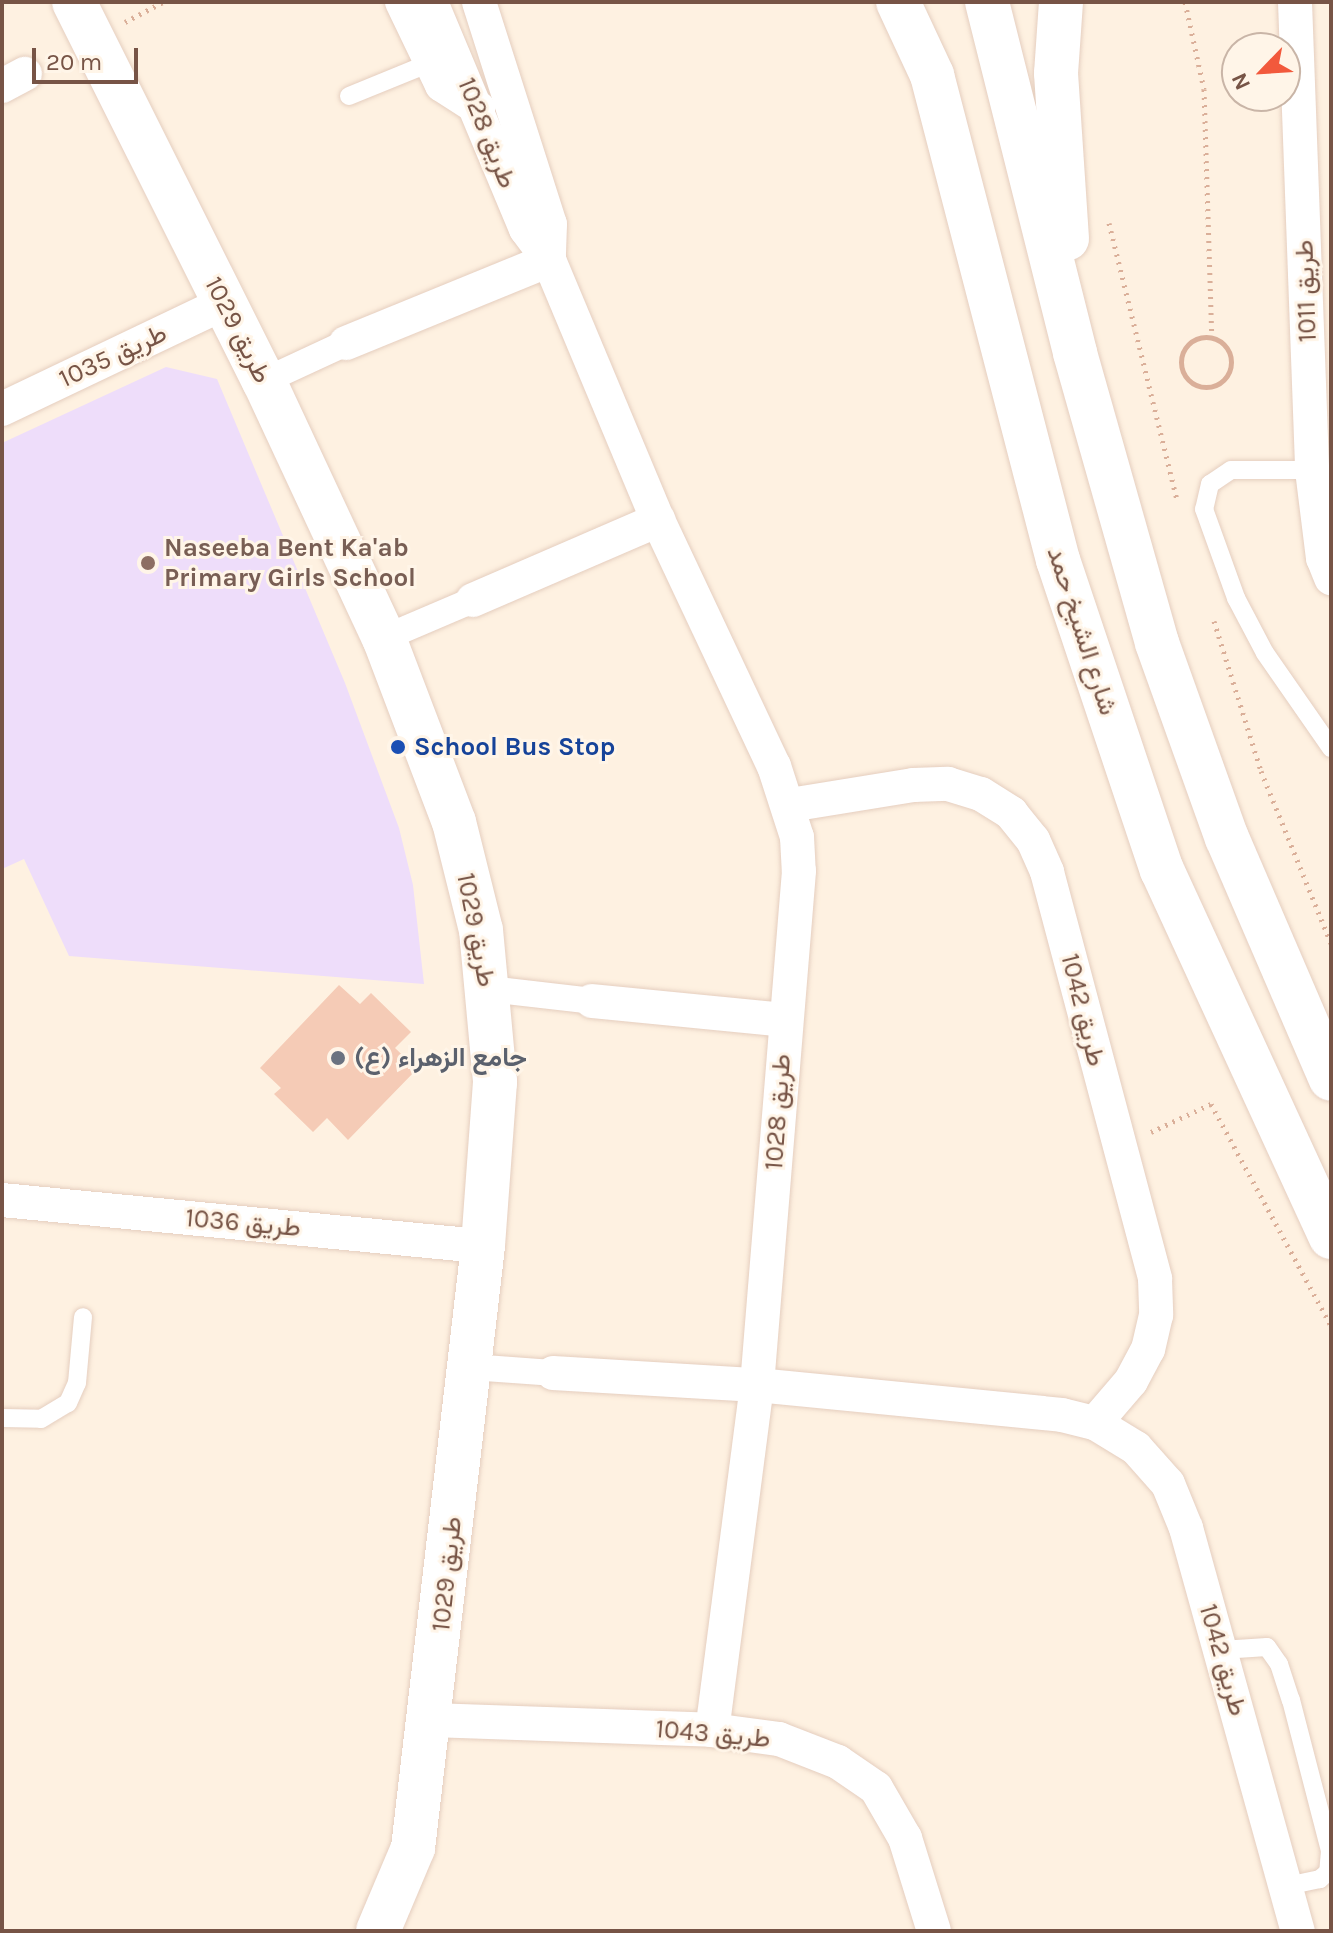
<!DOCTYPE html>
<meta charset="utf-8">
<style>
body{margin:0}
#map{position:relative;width:1333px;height:1933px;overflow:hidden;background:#fef1e1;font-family:Karla,Vazirmatn,sans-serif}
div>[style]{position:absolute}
.education>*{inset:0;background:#eeddfa}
.building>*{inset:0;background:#f5cbb6}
.path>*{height:5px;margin-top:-2.5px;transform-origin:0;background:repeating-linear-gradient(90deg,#daaf99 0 2px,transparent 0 8px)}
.path>.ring{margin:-2.5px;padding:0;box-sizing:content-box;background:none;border:5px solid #daaf99;border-radius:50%}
.roads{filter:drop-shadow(0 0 2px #e5cebf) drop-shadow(0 0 2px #e5cebf)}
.service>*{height:18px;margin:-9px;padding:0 9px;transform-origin:9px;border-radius:9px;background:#fff}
.pedestrian>*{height:26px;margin:-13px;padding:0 13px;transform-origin:13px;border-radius:13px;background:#fff}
.minor>*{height:34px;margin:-17px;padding:0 17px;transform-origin:17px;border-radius:17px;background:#fff}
.tertiary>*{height:44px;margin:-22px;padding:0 22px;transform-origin:22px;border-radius:22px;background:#fff}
.secondary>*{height:44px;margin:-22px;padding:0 22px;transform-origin:22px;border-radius:22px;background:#fff}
.dots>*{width:22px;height:22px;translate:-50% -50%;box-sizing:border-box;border:4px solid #fff5e8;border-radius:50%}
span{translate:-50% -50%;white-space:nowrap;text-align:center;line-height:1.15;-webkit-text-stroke:6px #fff5e8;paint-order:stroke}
.street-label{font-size:26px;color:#775446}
.education-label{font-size:26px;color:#785e54;font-weight:700}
.left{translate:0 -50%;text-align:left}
.transit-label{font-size:26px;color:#164399;font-weight:700}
.worship-label{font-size:26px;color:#5b616d;font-weight:700}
.frame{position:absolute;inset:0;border:4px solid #775446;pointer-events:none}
.north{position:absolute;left:1221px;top:32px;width:80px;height:80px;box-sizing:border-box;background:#fff5e8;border:2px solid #c9b5a7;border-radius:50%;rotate:245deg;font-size:22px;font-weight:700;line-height:32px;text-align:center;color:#775446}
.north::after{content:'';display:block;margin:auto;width:28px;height:36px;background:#f2593c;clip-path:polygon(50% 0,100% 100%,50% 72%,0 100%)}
.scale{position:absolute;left:32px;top:48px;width:106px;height:36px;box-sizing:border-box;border:4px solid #775446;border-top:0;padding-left:10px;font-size:24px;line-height:28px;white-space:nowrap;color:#775446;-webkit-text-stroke:6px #fff5e8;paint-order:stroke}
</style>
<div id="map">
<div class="education">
<i style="clip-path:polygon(166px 367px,217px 379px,345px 683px,399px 828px,413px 885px,424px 984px,69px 956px,24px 859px,2px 869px,2px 443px)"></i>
</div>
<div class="building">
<i style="clip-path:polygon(339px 985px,360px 1004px,371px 993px,411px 1032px,395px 1048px,417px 1069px,348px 1140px,327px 1118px,313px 1132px,274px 1094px,281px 1088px,260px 1068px)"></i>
</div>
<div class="path">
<i style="left:1185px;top:2px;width:89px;rotate:77.7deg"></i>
<i style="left:1204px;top:89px;width:248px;rotate:88.2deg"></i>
<i style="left:125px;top:22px;width:43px;rotate:-27.8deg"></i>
<i style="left:1109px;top:223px;width:285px;rotate:76.2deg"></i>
<i class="ring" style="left:1181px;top:337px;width:45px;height:45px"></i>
<i style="left:1214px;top:621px;width:157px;rotate:72.6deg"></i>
<i style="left:1261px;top:771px;width:186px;rotate:67.9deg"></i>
<i style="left:1151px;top:1132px;width:66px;rotate:-25deg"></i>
<i style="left:1211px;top:1104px;width:252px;rotate:61.6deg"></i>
</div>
<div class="roads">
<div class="service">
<i style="left:349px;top:96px;width:87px;rotate:-22.2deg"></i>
<i style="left:1312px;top:470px;width:81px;rotate:180deg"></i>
<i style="left:1231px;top:470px;width:25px;rotate:146deg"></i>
<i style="left:1210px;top:484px;width:26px;rotate:103deg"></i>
<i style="left:1204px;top:509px;width:95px;rotate:70.2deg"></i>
<i style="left:1236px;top:598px;width:62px;rotate:62.2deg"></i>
<i style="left:1265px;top:653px;width:116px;rotate:55.2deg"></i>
<i style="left:2px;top:1418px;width:39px;rotate:1deg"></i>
<i style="left:41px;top:1419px;width:31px;rotate:-31deg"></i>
<i style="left:68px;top:1403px;width:22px;rotate:-66deg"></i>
<i style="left:77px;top:1383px;width:66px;rotate:-84.8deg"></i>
<i style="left:1221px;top:1650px;width:46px;rotate:-3.7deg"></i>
<i style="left:1267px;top:1647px;width:21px;rotate:55deg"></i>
<i style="left:1279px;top:1664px;width:38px;rotate:72deg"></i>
<i style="left:1291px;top:1700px;width:156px;rotate:75.5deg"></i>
<i style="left:1330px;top:1851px;width:21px;rotate:95deg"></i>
<i style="left:1328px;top:1872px;width:11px;rotate:139deg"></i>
<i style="left:1320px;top:1879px;width:34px;rotate:168deg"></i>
</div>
<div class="pedestrian">
<i style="left:264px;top:381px;width:90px;rotate:-24.9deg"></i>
<i style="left:384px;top:638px;width:97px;rotate:-23.1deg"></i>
<i style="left:489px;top:989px;width:104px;rotate:6.6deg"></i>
<i style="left:470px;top:1367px;width:83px;rotate:4.1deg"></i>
</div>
<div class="minor">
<i style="left:402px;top:2px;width:92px;rotate:64.3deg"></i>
<i style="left:442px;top:85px;width:43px;rotate:32.6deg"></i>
<i style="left:431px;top:2px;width:246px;rotate:67.3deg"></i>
<i style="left:526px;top:229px;width:39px;rotate:53deg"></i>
<i style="left:549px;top:260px;width:282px;rotate:67.3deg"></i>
<i style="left:658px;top:520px;width:272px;rotate:64.8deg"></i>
<i style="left:774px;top:766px;width:75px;rotate:72.1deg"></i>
<i style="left:797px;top:837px;width:34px;rotate:87deg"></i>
<i style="left:799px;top:871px;width:516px;rotate:94.67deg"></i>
<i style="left:757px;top:1385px;width:348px;rotate:97.4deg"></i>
<i style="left:479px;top:2px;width:233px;rotate:72.3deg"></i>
<i style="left:550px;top:224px;width:36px;rotate:92deg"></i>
<i style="left:1295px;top:2px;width:468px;rotate:87.9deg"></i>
<i style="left:1312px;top:470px;width:89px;rotate:82.9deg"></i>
<i style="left:1323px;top:558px;width:22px;rotate:68deg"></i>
<i style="left:2px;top:86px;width:26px;rotate:-28deg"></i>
<i style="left:346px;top:343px;width:219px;rotate:-22.2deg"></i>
<i style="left:2px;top:409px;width:246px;rotate:-25.5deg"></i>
<i style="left:473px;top:600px;width:202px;rotate:-23.4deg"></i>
<i style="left:790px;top:805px;width:125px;rotate:-9.2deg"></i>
<i style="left:913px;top:785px;width:35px;rotate:-2deg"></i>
<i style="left:948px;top:784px;width:34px;rotate:17deg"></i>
<i style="left:981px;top:794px;width:36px;rotate:32deg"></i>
<i style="left:1011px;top:813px;width:35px;rotate:51deg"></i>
<i style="left:1033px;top:840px;width:35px;rotate:66deg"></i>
<i style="left:1047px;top:872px;width:421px;rotate:75.1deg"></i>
<i style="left:1155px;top:1279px;width:36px;rotate:88deg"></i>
<i style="left:1156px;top:1315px;width:35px;rotate:103deg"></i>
<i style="left:1148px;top:1349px;width:36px;rotate:118deg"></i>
<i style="left:1131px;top:1381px;width:55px;rotate:130.6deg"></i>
<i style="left:592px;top:1001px;width:194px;rotate:5.6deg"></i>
<i style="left:2px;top:1200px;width:483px;rotate:5.5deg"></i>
<i style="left:553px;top:1373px;width:204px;rotate:3.4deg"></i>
<i style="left:757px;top:1385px;width:306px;rotate:5.6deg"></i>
<i style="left:1062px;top:1415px;width:34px;rotate:14deg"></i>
<i style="left:1095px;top:1423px;width:48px;rotate:31.4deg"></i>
<i style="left:1136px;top:1448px;width:48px;rotate:48.4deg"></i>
<i style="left:1168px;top:1484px;width:48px;rotate:67.8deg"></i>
<i style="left:1186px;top:1528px;width:418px;rotate:74.5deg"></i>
<i style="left:431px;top:1720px;width:281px;rotate:2deg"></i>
<i style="left:712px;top:1730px;width:68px;rotate:7.7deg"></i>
<i style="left:779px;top:1739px;width:63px;rotate:21.3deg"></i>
<i style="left:838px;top:1762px;width:46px;rotate:34.4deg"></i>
<i style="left:876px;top:1788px;width:58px;rotate:59.9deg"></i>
<i style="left:905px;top:1838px;width:97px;rotate:72.7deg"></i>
</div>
<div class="tertiary">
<i style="left:74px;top:2px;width:424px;rotate:63.4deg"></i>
<i style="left:264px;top:381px;width:284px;rotate:65deg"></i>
<i style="left:384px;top:638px;width:197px;rotate:69.2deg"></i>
<i style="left:454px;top:822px;width:111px;rotate:76deg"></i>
<i style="left:481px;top:930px;width:153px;rotate:84.7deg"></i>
<i style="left:495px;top:1082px;width:164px;rotate:94.2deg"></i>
<i style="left:483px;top:1246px;width:606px;rotate:96.63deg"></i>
<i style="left:413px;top:1848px;width:90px;rotate:112.9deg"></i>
</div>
<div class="secondary">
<i style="left:898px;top:2px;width:81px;rotate:65deg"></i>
<i style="left:932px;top:75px;width:501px;rotate:75.44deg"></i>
<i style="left:1058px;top:560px;width:327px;rotate:71.5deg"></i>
<i style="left:1162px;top:870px;width:404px;rotate:65.3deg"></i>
<i style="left:987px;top:2px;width:362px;rotate:75.9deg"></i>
<i style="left:1075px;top:353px;width:301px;rotate:74.2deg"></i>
<i style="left:1157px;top:643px;width:207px;rotate:70.3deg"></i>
<i style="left:1227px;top:838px;width:262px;rotate:66.7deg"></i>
<i style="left:1061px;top:2px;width:71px;rotate:94deg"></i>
<i style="left:1056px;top:73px;width:166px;rotate:86.2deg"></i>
</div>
</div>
<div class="dots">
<i style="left:148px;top:563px;background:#8d6e63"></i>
<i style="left:398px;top:747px;background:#1a4fb4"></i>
<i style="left:338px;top:1058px;background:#6b7280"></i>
</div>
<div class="street-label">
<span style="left:487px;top:133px;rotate:68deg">طريق 1028</span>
<span style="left:1306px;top:291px;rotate:-92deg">طريق 1011</span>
<span style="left:238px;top:330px;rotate:63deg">طريق 1029</span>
<span style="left:113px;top:356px;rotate:-25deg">طريق 1035</span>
<span style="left:1082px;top:631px;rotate:72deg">شارع الشيخ حمد</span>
<span style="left:476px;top:930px;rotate:79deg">طريق 1029</span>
<span style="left:1083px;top:1010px;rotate:76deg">طريق 1042</span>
<span style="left:778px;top:1112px;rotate:-86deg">طريق 1028</span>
<span style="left:243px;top:1223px;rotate:5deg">طريق 1036</span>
<span style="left:447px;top:1574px;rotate:-84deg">طريق 1029</span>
<span style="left:1223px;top:1660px;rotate:74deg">طريق 1042</span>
<span style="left:713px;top:1734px;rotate:5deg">طريق 1043</span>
</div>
<div class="education-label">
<span class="left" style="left:164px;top:563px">Naseeba Bent Ka'ab<br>Primary Girls School</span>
</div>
<div class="transit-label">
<span class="left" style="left:414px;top:747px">School Bus Stop</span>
</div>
<div class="worship-label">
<span class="left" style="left:354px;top:1058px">جامع الزهراء (ع)</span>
</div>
<div class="frame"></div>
<div class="north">N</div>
<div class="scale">20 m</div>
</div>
